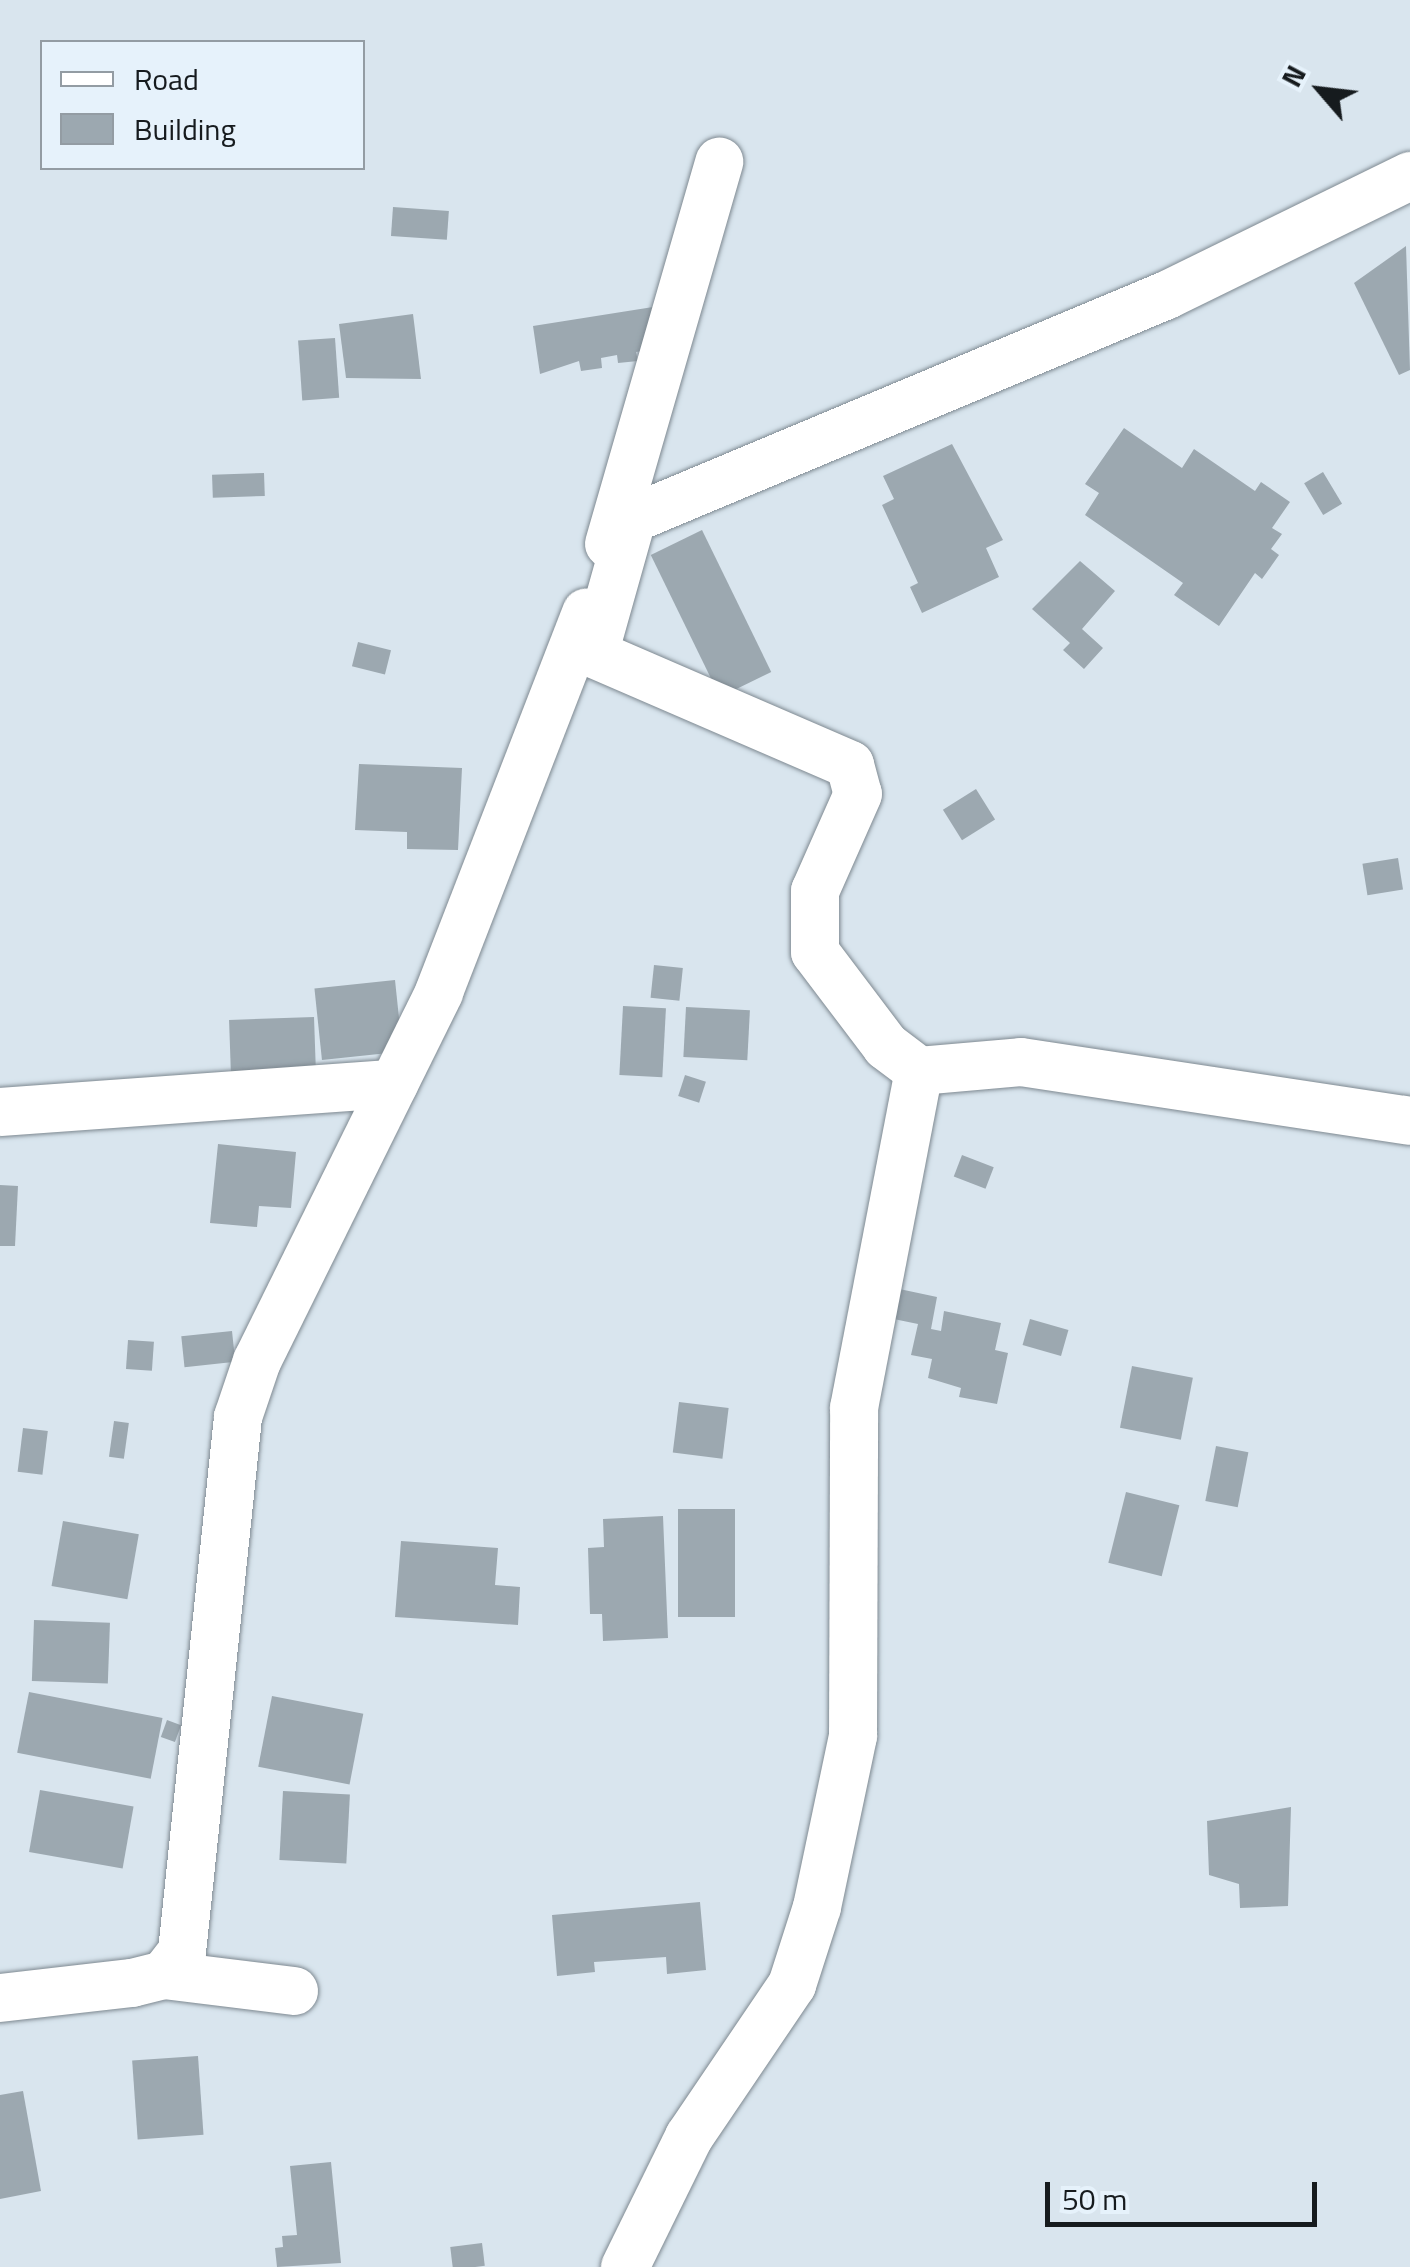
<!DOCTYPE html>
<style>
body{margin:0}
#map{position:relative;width:1410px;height:2267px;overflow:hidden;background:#d9e5ee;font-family:"Titillium Web",sans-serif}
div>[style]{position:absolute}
.building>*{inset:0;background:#9ca8b0;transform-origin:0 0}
.roads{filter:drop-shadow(0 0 2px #7e8991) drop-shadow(0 0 2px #7e8991)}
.minor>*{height:48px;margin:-24px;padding:0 24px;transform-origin:24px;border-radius:24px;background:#fff}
span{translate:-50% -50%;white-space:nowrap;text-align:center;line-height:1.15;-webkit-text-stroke:10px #e6f2fb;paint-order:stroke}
.legend{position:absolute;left:40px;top:40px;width:325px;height:130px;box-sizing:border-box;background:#e6f2fb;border:2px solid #939ca3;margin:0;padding:12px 18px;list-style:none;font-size:30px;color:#161b1e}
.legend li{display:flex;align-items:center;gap:20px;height:50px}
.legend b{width:50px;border:2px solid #939ca3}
.north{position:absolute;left:1270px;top:40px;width:100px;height:100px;-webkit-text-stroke:8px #e6f2fb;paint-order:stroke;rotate:298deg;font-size:28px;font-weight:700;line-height:40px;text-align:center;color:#161b1e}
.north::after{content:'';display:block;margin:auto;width:35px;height:45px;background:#161b1e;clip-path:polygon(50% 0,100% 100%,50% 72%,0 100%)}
.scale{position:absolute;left:1045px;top:2182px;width:272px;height:45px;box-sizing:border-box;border:5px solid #161b1e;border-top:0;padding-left:12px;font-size:30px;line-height:35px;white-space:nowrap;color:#161b1e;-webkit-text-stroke:8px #e6f2fb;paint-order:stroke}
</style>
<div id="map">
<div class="building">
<i style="left:393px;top:207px;width:56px;height:29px;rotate:4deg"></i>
<i style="clip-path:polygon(1406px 246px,1410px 370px,1399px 375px,1354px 283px)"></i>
<i style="clip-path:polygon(653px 307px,659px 349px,636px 352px,638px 361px,618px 363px,617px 355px,601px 358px,602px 368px,581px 371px,579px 361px,540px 374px,533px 326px)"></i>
<i style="clip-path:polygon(413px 314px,421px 379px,346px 378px,339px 324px)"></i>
<i style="left:335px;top:338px;width:60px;height:37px;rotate:86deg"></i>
<i style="clip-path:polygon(1124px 428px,1182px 468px,1194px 449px,1255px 491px,1261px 482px,1290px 502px,1272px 528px,1282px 534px,1271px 549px,1279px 555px,1262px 579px,1255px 573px,1219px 626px,1174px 595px,1183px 583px,1085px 515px,1099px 493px,1085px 484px)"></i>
<i style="clip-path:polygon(952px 444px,1003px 540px,986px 548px,999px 577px,922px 613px,910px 587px,918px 583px,882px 505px,894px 499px,883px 476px)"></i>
<i style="left:1323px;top:472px;width:37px;height:22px;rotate:59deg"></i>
<i style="left:264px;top:473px;width:23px;height:52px;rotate:88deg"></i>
<i style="left:702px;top:530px;width:158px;height:57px;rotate:64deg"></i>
<i style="clip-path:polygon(1080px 561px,1115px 591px,1082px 629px,1103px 648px,1084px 669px,1063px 650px,1070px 643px,1032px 609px)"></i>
<i style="left:358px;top:642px;width:34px;height:25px;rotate:14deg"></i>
<i style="clip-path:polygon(359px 764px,462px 768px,458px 850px,407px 849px,407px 832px,355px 830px)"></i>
<i style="left:976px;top:789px;width:36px;height:39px;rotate:58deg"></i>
<i style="left:1398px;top:858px;width:32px;height:36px;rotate:81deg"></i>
<i style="left:654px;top:965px;width:29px;height:33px;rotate:6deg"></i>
<i style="left:395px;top:980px;width:72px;height:81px;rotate:84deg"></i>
<i style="left:623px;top:1006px;width:43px;height:69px;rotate:3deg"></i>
<i style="left:686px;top:1007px;width:64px;height:50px;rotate:3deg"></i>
<i style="left:314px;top:1017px;width:57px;height:85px;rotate:88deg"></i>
<i style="left:685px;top:1075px;width:22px;height:22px;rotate:18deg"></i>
<i style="clip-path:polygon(218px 1144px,296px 1152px,291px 1208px,259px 1206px,257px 1227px,210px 1223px)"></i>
<i style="left:962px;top:1155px;width:34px;height:23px;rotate:21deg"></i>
<i style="clip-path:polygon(0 1185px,18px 1186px,15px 1246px,0 1246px)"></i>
<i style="clip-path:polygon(890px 1287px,937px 1297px,931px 1329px,941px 1331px,944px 1311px,1001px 1323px,995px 1350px,1008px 1353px,997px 1404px,959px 1397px,961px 1388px,928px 1378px,932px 1359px,911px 1355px,918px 1324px,884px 1317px)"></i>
<i style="left:1030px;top:1319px;width:40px;height:27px;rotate:16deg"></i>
<i style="left:232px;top:1331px;width:31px;height:51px;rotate:84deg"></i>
<i style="left:128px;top:1340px;width:26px;height:29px;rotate:4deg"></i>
<i style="left:1132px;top:1366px;width:62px;height:63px;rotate:11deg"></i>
<i style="left:679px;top:1402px;width:50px;height:51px;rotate:7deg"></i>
<i style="left:114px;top:1421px;width:15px;height:36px;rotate:8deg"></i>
<i style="left:23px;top:1428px;width:25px;height:44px;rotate:7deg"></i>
<i style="left:1216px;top:1446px;width:33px;height:56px;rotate:11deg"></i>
<i style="left:1126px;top:1492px;width:55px;height:73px;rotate:14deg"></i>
<i style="left:735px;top:1509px;width:108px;height:57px;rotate:90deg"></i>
<i style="clip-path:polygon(663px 1516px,668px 1638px,603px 1641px,602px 1614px,590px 1614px,588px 1548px,604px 1547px,603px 1519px)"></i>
<i style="left:63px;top:1521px;width:77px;height:66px;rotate:10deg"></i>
<i style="clip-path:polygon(401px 1541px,498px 1548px,495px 1585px,520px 1587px,518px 1625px,395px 1617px)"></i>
<i style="left:34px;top:1620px;width:76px;height:61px;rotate:2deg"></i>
<i style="left:29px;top:1692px;width:136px;height:62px;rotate:11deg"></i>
<i style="left:272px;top:1696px;width:93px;height:72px;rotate:11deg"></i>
<i style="left:167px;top:1720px;width:15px;height:18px;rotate:20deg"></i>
<i style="left:40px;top:1790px;width:95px;height:63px;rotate:10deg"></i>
<i style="left:283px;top:1791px;width:67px;height:69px;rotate:3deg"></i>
<i style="clip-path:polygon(1291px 1807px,1288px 1906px,1240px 1908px,1239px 1884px,1209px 1875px,1207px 1821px)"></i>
<i style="clip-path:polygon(700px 1902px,706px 1970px,667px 1974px,666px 1957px,594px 1962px,595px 1972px,557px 1976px,552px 1915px)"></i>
<i style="left:198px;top:2056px;width:79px;height:66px;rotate:86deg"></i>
<i style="clip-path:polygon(23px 2091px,41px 2191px,0 2199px,0 2095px)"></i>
<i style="clip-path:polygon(331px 2162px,341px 2263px,277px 2267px,275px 2248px,283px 2247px,282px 2236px,297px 2235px,290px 2166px)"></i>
<i style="left:482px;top:2243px;width:23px;height:32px;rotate:83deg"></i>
</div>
<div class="roads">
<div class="minor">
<i style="left:1410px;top:176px;width:271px;rotate:153.9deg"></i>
<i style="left:1167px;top:295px;width:580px;rotate:157.28deg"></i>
<i style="left:632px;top:519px;width:140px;rotate:105.7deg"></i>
<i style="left:594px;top:654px;width:279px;rotate:23.4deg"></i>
<i style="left:850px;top:765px;width:30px;rotate:75deg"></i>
<i style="left:858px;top:794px;width:106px;rotate:113.9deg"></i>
<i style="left:815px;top:891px;width:61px;rotate:90deg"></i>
<i style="left:815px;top:952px;width:118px;rotate:52.9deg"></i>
<i style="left:886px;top:1046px;width:41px;rotate:37.1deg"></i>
<i style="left:919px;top:1071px;width:102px;rotate:-5deg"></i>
<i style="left:1021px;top:1062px;width:393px;rotate:8.6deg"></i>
<i style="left:609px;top:544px;width:398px;rotate:-73.9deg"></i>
<i style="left:0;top:1112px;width:395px;rotate:-4.1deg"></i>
<i style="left:164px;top:1975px;width:131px;rotate:7deg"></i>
<i style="left:0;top:1998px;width:133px;rotate:-6.5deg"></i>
<i style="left:132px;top:1983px;width:33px;rotate:-14deg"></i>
<i style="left:164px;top:1975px;width:29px;rotate:-52deg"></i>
<i style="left:182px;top:1952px;width:538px;rotate:-84.02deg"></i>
<i style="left:238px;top:1417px;width:59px;rotate:-71.3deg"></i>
<i style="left:257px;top:1361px;width:411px;rotate:-63.7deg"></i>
<i style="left:439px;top:992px;width:407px;rotate:-68.8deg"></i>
<i style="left:625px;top:2267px;width:145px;rotate:-63.8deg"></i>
<i style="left:689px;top:2137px;width:184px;rotate:-55.9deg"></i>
<i style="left:792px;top:1985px;width:82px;rotate:-72.2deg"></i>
<i style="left:817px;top:1907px;width:175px;rotate:-78.1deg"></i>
<i style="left:853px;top:1736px;width:328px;rotate:-89.8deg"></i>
<i style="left:854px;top:1408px;width:343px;rotate:-79.1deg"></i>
</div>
</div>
<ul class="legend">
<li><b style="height:12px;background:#fff"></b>Road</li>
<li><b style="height:28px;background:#9ca8b0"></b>Building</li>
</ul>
<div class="north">N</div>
<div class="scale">50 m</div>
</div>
